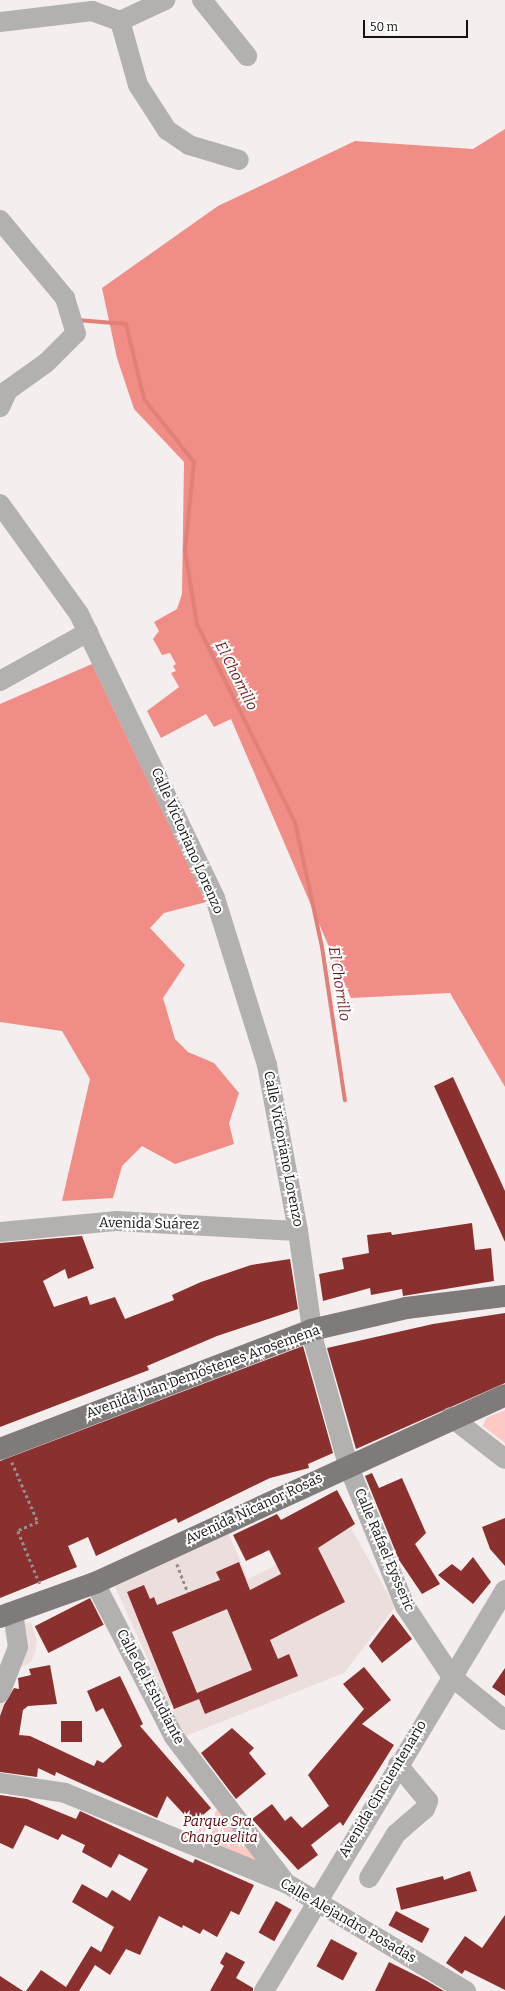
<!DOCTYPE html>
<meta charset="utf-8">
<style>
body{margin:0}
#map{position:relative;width:505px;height:1991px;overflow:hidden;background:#f4eeee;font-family:Bitter,serif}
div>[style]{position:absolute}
.built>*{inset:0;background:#ecdedc}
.green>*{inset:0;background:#fdc9c4}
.forest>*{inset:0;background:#f08d86}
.stream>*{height:4px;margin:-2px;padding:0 2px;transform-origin:2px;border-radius:2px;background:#e17f79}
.building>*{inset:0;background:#8a312f;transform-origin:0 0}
.path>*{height:2.5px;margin-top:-1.25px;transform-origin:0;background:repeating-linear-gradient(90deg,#938f8f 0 3px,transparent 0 6px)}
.minor>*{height:20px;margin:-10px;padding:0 10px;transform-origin:10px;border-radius:10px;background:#b3b0b0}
.major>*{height:22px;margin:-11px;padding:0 11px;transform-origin:11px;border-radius:11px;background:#807b7b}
span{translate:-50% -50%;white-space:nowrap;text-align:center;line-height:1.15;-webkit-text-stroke:4px #fff;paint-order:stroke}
.street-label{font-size:14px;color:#131111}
.park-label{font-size:14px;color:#5a0007;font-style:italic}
.water-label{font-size:15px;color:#70181a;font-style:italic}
.scale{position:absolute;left:363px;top:20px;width:105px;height:18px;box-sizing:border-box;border:2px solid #131111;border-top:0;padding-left:5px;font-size:12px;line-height:14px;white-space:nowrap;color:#131111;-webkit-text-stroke:3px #fff;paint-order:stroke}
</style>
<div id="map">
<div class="built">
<i style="clip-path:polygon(351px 1528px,395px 1607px,344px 1673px,183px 1737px,113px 1582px,229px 1534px,248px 1579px)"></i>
<i style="clip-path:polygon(31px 1622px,37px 1642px,35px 1653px,31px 1662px,15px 1670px,0 1714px,0 1678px,10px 1650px,4px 1631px)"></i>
</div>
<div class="green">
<i style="clip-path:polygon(505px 1410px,505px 1443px,483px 1426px,486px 1418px)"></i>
<i style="clip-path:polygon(220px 1807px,279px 1877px,195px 1834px)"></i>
</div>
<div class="forest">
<i style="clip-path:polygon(505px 129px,505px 1087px,450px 993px,351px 998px,231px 719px,214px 727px,206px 714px,161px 738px,147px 711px,179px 687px,171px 673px,176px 671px,173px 666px,176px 664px,170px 653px,162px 655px,153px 639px,159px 631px,154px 622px,177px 609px,182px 594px,184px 462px,134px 409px,117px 358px,102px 288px,218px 206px,355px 141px,473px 149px)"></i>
<i style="clip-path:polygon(92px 664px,206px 902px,164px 913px,150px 928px,185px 965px,163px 998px,175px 1039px,188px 1052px,214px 1063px,239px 1093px,229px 1123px,234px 1144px,175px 1164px,142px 1146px,122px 1166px,113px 1198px,62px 1201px,90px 1079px,62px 1031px,0 1022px,0 704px)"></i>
</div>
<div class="stream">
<i style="left:77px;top:320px;width:49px;rotate:4.7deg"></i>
<i style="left:126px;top:324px;width:77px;rotate:76.5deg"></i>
<i style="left:144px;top:399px;width:80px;rotate:51.6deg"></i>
<i style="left:194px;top:462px;width:89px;rotate:95.8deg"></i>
<i style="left:185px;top:551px;width:74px;rotate:80.7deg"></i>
<i style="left:197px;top:624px;width:221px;rotate:63.7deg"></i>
<i style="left:295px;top:822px;width:128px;rotate:77.8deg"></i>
<i style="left:322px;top:947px;width:155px;rotate:81.5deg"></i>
</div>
<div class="building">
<i style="clip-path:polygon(453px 1077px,505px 1191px,505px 1242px,434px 1086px)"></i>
<i style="clip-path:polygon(472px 1223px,475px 1250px,491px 1248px,494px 1281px,403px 1296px,402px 1289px,371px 1295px,370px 1288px,323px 1301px,319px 1274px,344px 1269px,342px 1258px,369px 1253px,367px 1235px,391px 1232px,392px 1235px)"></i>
<i style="clip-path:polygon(82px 1236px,94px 1268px,68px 1279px,65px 1269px,43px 1281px,54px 1307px,87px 1296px,90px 1305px,115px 1297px,125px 1319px,174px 1300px,172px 1295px,201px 1282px,251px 1265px,290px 1259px,298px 1309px,217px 1336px,147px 1366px,149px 1370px,0 1427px,0 1243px)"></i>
<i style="clip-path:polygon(505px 1313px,505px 1383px,356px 1449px,327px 1348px,433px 1324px)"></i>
<i style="clip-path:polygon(303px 1346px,333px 1453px,308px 1464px,309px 1468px,270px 1478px,178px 1523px,176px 1518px,96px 1556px,88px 1537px,68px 1546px,77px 1567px,0 1598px,0 1461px)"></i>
<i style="clip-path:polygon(372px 1473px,379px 1488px,402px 1478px,426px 1533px,415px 1544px,440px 1584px,422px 1594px,399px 1560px,365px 1476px)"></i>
<i style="clip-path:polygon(evenodd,337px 1490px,355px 1524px,318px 1548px,345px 1602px,270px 1640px,278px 1659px,289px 1654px,298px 1676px,205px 1714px,199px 1699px,174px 1709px,127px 1592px,144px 1585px,150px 1599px,154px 1597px,157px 1605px,220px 1580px,216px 1572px,239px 1562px,250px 1590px,281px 1574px,269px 1550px,246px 1561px,233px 1535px,277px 1514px,281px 1520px,337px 1490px,227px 1609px,252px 1670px,197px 1693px,172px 1632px,227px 1609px)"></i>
<i style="clip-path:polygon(505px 1518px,505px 1566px,490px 1549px,482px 1527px)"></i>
<i style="clip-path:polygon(473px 1557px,491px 1582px,473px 1604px,438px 1575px,452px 1564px,461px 1571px)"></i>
<i style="left:90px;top:1598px;width:30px;height:62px;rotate:63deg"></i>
<i style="clip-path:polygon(393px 1614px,412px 1639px,382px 1663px,369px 1646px)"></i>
<i style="clip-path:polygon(50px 1665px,57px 1704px,28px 1706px,23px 1710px,19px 1735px,30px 1736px,94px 1766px,97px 1760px,103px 1763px,122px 1746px,103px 1708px,96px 1712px,87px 1691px,120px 1676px,143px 1724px,140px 1726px,211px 1808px,193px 1824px,167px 1796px,157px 1818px,56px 1772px,55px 1776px,38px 1768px,37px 1777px,0 1772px,0 1716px,4px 1705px,14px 1688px,19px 1689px,18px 1678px,31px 1675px,29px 1669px)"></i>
<i style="clip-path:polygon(364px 1667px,391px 1700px,362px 1724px,394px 1745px,343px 1826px,340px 1822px,311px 1845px,318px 1855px,298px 1870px,252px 1819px,272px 1804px,285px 1821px,291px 1816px,302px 1828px,329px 1806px,308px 1775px,364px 1709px,343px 1684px)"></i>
<i style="clip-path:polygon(505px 1668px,505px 1696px,492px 1687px)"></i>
<i style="left:61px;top:1721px;width:21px;height:21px"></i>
<i style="clip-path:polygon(232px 1728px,254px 1748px,249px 1753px,266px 1774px,236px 1799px,201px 1753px)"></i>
<i style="clip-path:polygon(0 1795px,27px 1799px,76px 1819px,80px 1811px,193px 1863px,195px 1859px,254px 1885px,239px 1915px,231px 1911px,217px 1937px,203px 1929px,200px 1934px,183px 1925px,182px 1928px,159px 1916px,140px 1955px,126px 1949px,110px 1975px,95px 1965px,79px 1991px,26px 1991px,41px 1970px,66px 1987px,91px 1946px,101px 1952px,114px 1927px,72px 1902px,82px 1884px,107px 1898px,112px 1890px,130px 1901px,148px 1869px,119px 1854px,111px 1868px,82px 1852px,85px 1845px,62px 1834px,58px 1840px,25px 1825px,13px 1849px,0 1843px)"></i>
<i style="clip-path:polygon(470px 1871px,477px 1891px,401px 1910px,396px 1888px,443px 1876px,444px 1880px)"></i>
<i style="left:276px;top:1901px;width:18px;height:36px;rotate:29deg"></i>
<i style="left:396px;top:1911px;width:38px;height:16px;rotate:28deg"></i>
<i style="clip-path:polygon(505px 1915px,505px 1990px,465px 1970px,462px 1974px,446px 1963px,465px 1936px,482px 1948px)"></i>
<i style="left:331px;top:1939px;width:30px;height:31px;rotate:28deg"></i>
<i style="clip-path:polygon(226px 1952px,245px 1962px,236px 1978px,253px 1988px,253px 1991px,210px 1991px,224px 1966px,220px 1963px)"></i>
<i style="clip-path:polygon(389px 1962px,427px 1981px,444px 1991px,375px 1991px)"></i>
<i style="clip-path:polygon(0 1976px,23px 1991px,0 1991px)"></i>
</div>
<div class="path">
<i style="left:12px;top:1462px;width:65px;rotate:66.6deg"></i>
<i style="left:38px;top:1522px;width:22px;rotate:156deg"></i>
<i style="left:18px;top:1531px;width:57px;rotate:67.5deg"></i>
<i style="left:177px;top:1564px;width:31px;rotate:69deg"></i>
</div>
<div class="minor">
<i style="left:202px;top:0;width:72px;rotate:51.2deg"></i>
<i style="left:120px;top:21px;width:50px;rotate:-25deg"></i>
<i style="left:0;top:22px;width:93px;rotate:-6.8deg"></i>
<i style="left:92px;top:11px;width:30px;rotate:20deg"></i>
<i style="left:120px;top:21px;width:66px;rotate:74.3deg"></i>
<i style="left:138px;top:85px;width:54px;rotate:57.2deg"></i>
<i style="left:167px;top:130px;width:27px;rotate:34deg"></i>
<i style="left:189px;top:145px;width:52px;rotate:16.7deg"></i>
<i style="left:0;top:220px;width:102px;rotate:50.2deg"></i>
<i style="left:65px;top:298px;width:37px;rotate:73deg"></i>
<i style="left:76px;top:333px;width:42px;rotate:135deg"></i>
<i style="left:46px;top:363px;width:47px;rotate:144.6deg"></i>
<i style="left:8px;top:390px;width:19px;rotate:115deg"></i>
<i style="left:0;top:504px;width:135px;rotate:54.3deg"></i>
<i style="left:79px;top:614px;width:315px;rotate:64.4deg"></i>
<i style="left:215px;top:898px;width:175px;rotate:72.7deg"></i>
<i style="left:267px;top:1065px;width:169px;rotate:79.4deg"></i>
<i style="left:298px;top:1231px;width:113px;rotate:81.9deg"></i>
<i style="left:314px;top:1343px;width:127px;rotate:74.4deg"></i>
<i style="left:348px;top:1465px;width:152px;rotate:68deg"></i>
<i style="left:405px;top:1606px;width:85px;rotate:56.5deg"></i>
<i style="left:452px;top:1677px;width:68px;rotate:39.1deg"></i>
<i style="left:0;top:681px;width:101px;rotate:-29.1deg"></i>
<i style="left:0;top:1232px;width:118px;rotate:-5.4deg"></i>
<i style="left:117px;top:1221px;width:181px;rotate:3.2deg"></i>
<i style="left:451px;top:1417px;width:68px;rotate:37.9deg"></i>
<i style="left:95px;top:1583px;width:173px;rotate:62.8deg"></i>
<i style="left:174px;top:1737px;width:184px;rotate:52.5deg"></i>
<i style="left:0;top:1693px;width:49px;rotate:-68.6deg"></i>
<i style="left:18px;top:1647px;width:35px;rotate:-98deg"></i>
<i style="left:0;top:1783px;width:66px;rotate:8.7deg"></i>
<i style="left:65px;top:1793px;width:239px;rotate:22.2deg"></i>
<i style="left:286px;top:1883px;width:210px;rotate:31deg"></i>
<i style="left:369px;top:1878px;width:52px;rotate:-58.5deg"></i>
<i style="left:396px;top:1834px;width:38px;rotate:-41deg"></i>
<i style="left:425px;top:1809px;width:9px;rotate:-69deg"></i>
<i style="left:428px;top:1801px;width:47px;rotate:-129.8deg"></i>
<i style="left:264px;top:1991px;width:468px;rotate:-59deg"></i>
</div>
<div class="major">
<i style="left:0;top:1449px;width:333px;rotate:-20.9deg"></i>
<i style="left:311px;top:1330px;width:98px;rotate:-13deg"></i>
<i style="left:406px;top:1308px;width:100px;rotate:-6.9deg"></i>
<i style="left:0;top:1617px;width:101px;rotate:-19.7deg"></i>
<i style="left:95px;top:1583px;width:451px;rotate:-24.6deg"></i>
</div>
<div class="street-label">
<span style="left:187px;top:841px;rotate:66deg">Calle Victoriano Lorenzo</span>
<span style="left:283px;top:1149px;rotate:79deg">Calle Victoriano Lorenzo</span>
<span style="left:149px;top:1224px;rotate:1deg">Avenida Suárez</span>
<span style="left:203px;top:1372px;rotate:-20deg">Avenida Juan Demóstenes Arosemena</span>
<span style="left:254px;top:1509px;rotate:-25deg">Avenida Nicanor Rosas</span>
<span style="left:384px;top:1550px;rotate:67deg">Calle Rafael Eysseric</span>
<span style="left:150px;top:1687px;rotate:62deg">Calle del Estudiante</span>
<span style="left:383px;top:1789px;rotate:-59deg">Avenida Cincuentenario</span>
<span style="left:348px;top:1921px;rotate:30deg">Calle Alejandro Posadas</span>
</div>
<div class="park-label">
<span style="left:219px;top:1830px">Parque Sra.<br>Changuelita</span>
</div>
<div class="water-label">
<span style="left:236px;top:676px;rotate:63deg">El Chorrillo</span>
<span style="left:339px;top:984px;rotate:81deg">El Chorrillo</span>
</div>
<div class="scale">50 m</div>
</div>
